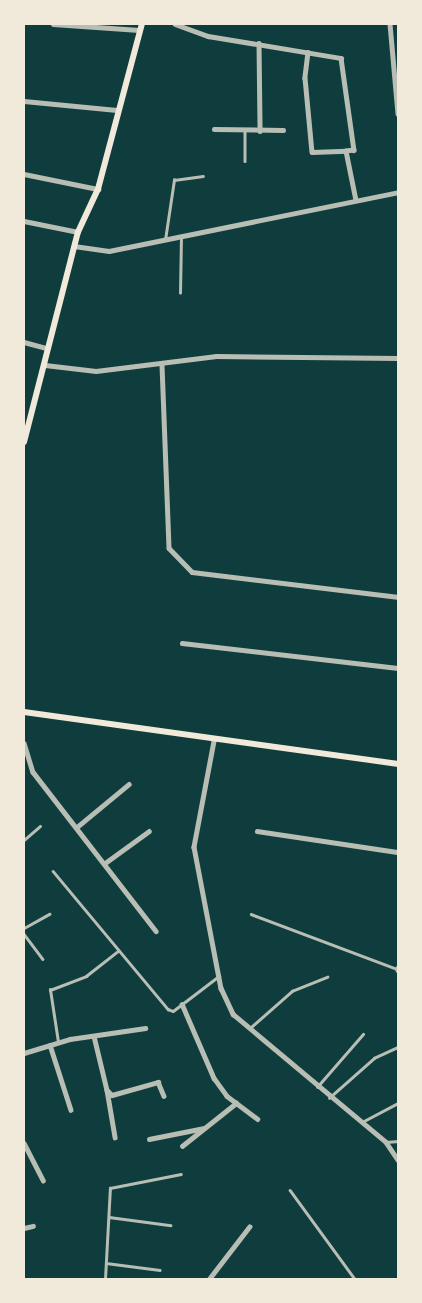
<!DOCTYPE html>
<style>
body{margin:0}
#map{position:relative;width:422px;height:1303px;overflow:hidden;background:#0f3d3e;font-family:"Varela Round",sans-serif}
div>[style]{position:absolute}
.service>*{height:2.5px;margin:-1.25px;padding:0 1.25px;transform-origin:1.25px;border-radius:1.25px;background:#b8beb3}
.minor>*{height:4.5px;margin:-2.25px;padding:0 2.25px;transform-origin:2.25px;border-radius:2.25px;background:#b8beb3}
.secondary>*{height:6px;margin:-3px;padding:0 3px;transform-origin:3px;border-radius:3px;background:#f1e9da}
span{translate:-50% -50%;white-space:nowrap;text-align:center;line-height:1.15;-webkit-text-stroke:5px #f1e9da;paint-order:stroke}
.frame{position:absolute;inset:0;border:25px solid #f1e9da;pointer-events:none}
</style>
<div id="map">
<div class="service">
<i style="left:245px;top:131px;width:30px;rotate:90deg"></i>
<i style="left:165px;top:240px;width:61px;rotate:-81.5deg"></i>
<i style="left:174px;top:180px;width:29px;rotate:-8deg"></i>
<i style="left:180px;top:293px;width:55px;rotate:-89deg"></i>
<i style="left:24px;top:840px;width:21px;rotate:-41deg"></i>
<i style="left:53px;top:871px;width:180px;rotate:50.2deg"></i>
<i style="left:168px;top:1009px;width:5px;rotate:22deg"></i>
<i style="left:173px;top:1011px;width:58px;rotate:-37.3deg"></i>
<i style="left:251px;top:914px;width:156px;rotate:20.6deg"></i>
<i style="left:24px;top:928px;width:29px;rotate:-29deg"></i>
<i style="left:24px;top:934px;width:31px;rotate:53deg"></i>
<i style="left:250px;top:1028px;width:56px;rotate:-41.4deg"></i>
<i style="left:292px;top:991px;width:38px;rotate:-22deg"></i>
<i style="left:58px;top:1042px;width:53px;rotate:-98.7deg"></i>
<i style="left:50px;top:990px;width:39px;rotate:-21deg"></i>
<i style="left:86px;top:976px;width:41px;rotate:-38deg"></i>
<i style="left:317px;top:1087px;width:70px;rotate:-49deg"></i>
<i style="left:329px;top:1098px;width:60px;rotate:-41.6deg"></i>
<i style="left:374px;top:1058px;width:26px;rotate:-25deg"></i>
<i style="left:362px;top:1122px;width:41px;rotate:-27.8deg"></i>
<i style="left:386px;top:1142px;width:12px;rotate:-5deg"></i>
<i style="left:290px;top:1190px;width:110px;rotate:53.9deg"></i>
<i style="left:109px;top:1217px;width:62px;rotate:7.5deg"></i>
<i style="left:106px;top:1263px;width:54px;rotate:7.4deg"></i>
<i style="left:105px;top:1279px;width:91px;rotate:-86.9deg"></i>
<i style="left:110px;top:1188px;width:72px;rotate:-11.2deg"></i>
</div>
<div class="minor">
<i style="left:53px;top:24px;width:86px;rotate:4deg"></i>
<i style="left:175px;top:24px;width:35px;rotate:20deg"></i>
<i style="left:208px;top:36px;width:135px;rotate:9.4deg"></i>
<i style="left:341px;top:58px;width:93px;rotate:82deg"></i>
<i style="left:354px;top:150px;width:8px;rotate:173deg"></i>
<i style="left:346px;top:151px;width:50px;rotate:78.5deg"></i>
<i style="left:390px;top:24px;width:90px;rotate:84.9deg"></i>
<i style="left:259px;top:43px;width:88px;rotate:89.3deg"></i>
<i style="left:308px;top:52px;width:26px;rotate:97deg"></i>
<i style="left:305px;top:78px;width:74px;rotate:84.6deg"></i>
<i style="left:312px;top:152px;width:34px;rotate:-2deg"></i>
<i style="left:24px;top:101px;width:93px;rotate:5.5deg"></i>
<i style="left:214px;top:129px;width:69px;rotate:0.8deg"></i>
<i style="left:24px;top:174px;width:76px;rotate:11.5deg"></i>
<i style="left:24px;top:221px;width:55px;rotate:11.5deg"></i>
<i style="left:74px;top:246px;width:35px;rotate:8deg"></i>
<i style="left:109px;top:251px;width:295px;rotate:-11.5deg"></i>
<i style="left:24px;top:342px;width:24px;rotate:15deg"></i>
<i style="left:45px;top:365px;width:51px;rotate:6.7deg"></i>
<i style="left:96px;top:371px;width:121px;rotate:-7.1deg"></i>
<i style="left:216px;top:356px;width:182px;rotate:0.6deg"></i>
<i style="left:162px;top:365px;width:183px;rotate:87.8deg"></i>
<i style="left:169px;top:548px;width:33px;rotate:46deg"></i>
<i style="left:192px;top:572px;width:208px;rotate:6.9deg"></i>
<i style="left:182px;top:643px;width:217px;rotate:6.6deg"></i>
<i style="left:214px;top:741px;width:108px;rotate:100.7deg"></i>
<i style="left:194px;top:847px;width:144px;rotate:79.2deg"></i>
<i style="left:221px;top:988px;width:29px;rotate:65deg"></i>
<i style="left:233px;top:1014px;width:199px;rotate:39.9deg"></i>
<i style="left:386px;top:1142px;width:22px;rotate:56deg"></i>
<i style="left:24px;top:743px;width:30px;rotate:73deg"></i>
<i style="left:33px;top:772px;width:201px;rotate:52.3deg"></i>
<i style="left:77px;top:827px;width:67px;rotate:-39.6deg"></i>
<i style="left:257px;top:831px;width:143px;rotate:8.5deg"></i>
<i style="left:105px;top:863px;width:54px;rotate:-36deg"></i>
<i style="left:398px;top:968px;width:2px;rotate:90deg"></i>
<i style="left:182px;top:1004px;width:81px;rotate:66.6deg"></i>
<i style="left:214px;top:1078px;width:22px;rotate:54deg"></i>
<i style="left:227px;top:1096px;width:38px;rotate:37deg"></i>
<i style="left:94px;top:1036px;width:56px;rotate:76.5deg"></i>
<i style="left:107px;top:1090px;width:7px;rotate:45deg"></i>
<i style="left:112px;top:1095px;width:48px;rotate:-15.8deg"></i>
<i style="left:158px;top:1082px;width:15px;rotate:67deg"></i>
<i style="left:50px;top:1045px;width:68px;rotate:72.1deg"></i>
<i style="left:24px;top:1053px;width:48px;rotate:-16.9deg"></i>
<i style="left:70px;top:1039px;width:76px;rotate:-8.3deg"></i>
<i style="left:107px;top:1090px;width:48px;rotate:80.3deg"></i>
<i style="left:149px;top:1139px;width:56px;rotate:-11.3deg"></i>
<i style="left:24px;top:1143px;width:42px;rotate:62.8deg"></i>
<i style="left:182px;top:1146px;width:69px;rotate:-38.5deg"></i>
<i style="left:24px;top:1228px;width:9px;rotate:-13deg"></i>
<i style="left:209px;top:1279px;width:66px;rotate:-52.4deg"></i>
</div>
<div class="secondary">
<i style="left:24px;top:442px;width:217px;rotate:-75.6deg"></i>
<i style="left:78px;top:232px;width:47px;rotate:-65.1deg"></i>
<i style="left:98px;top:189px;width:171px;rotate:-75.1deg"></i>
<i style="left:24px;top:712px;width:378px;rotate:7.9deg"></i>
</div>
<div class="frame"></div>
</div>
